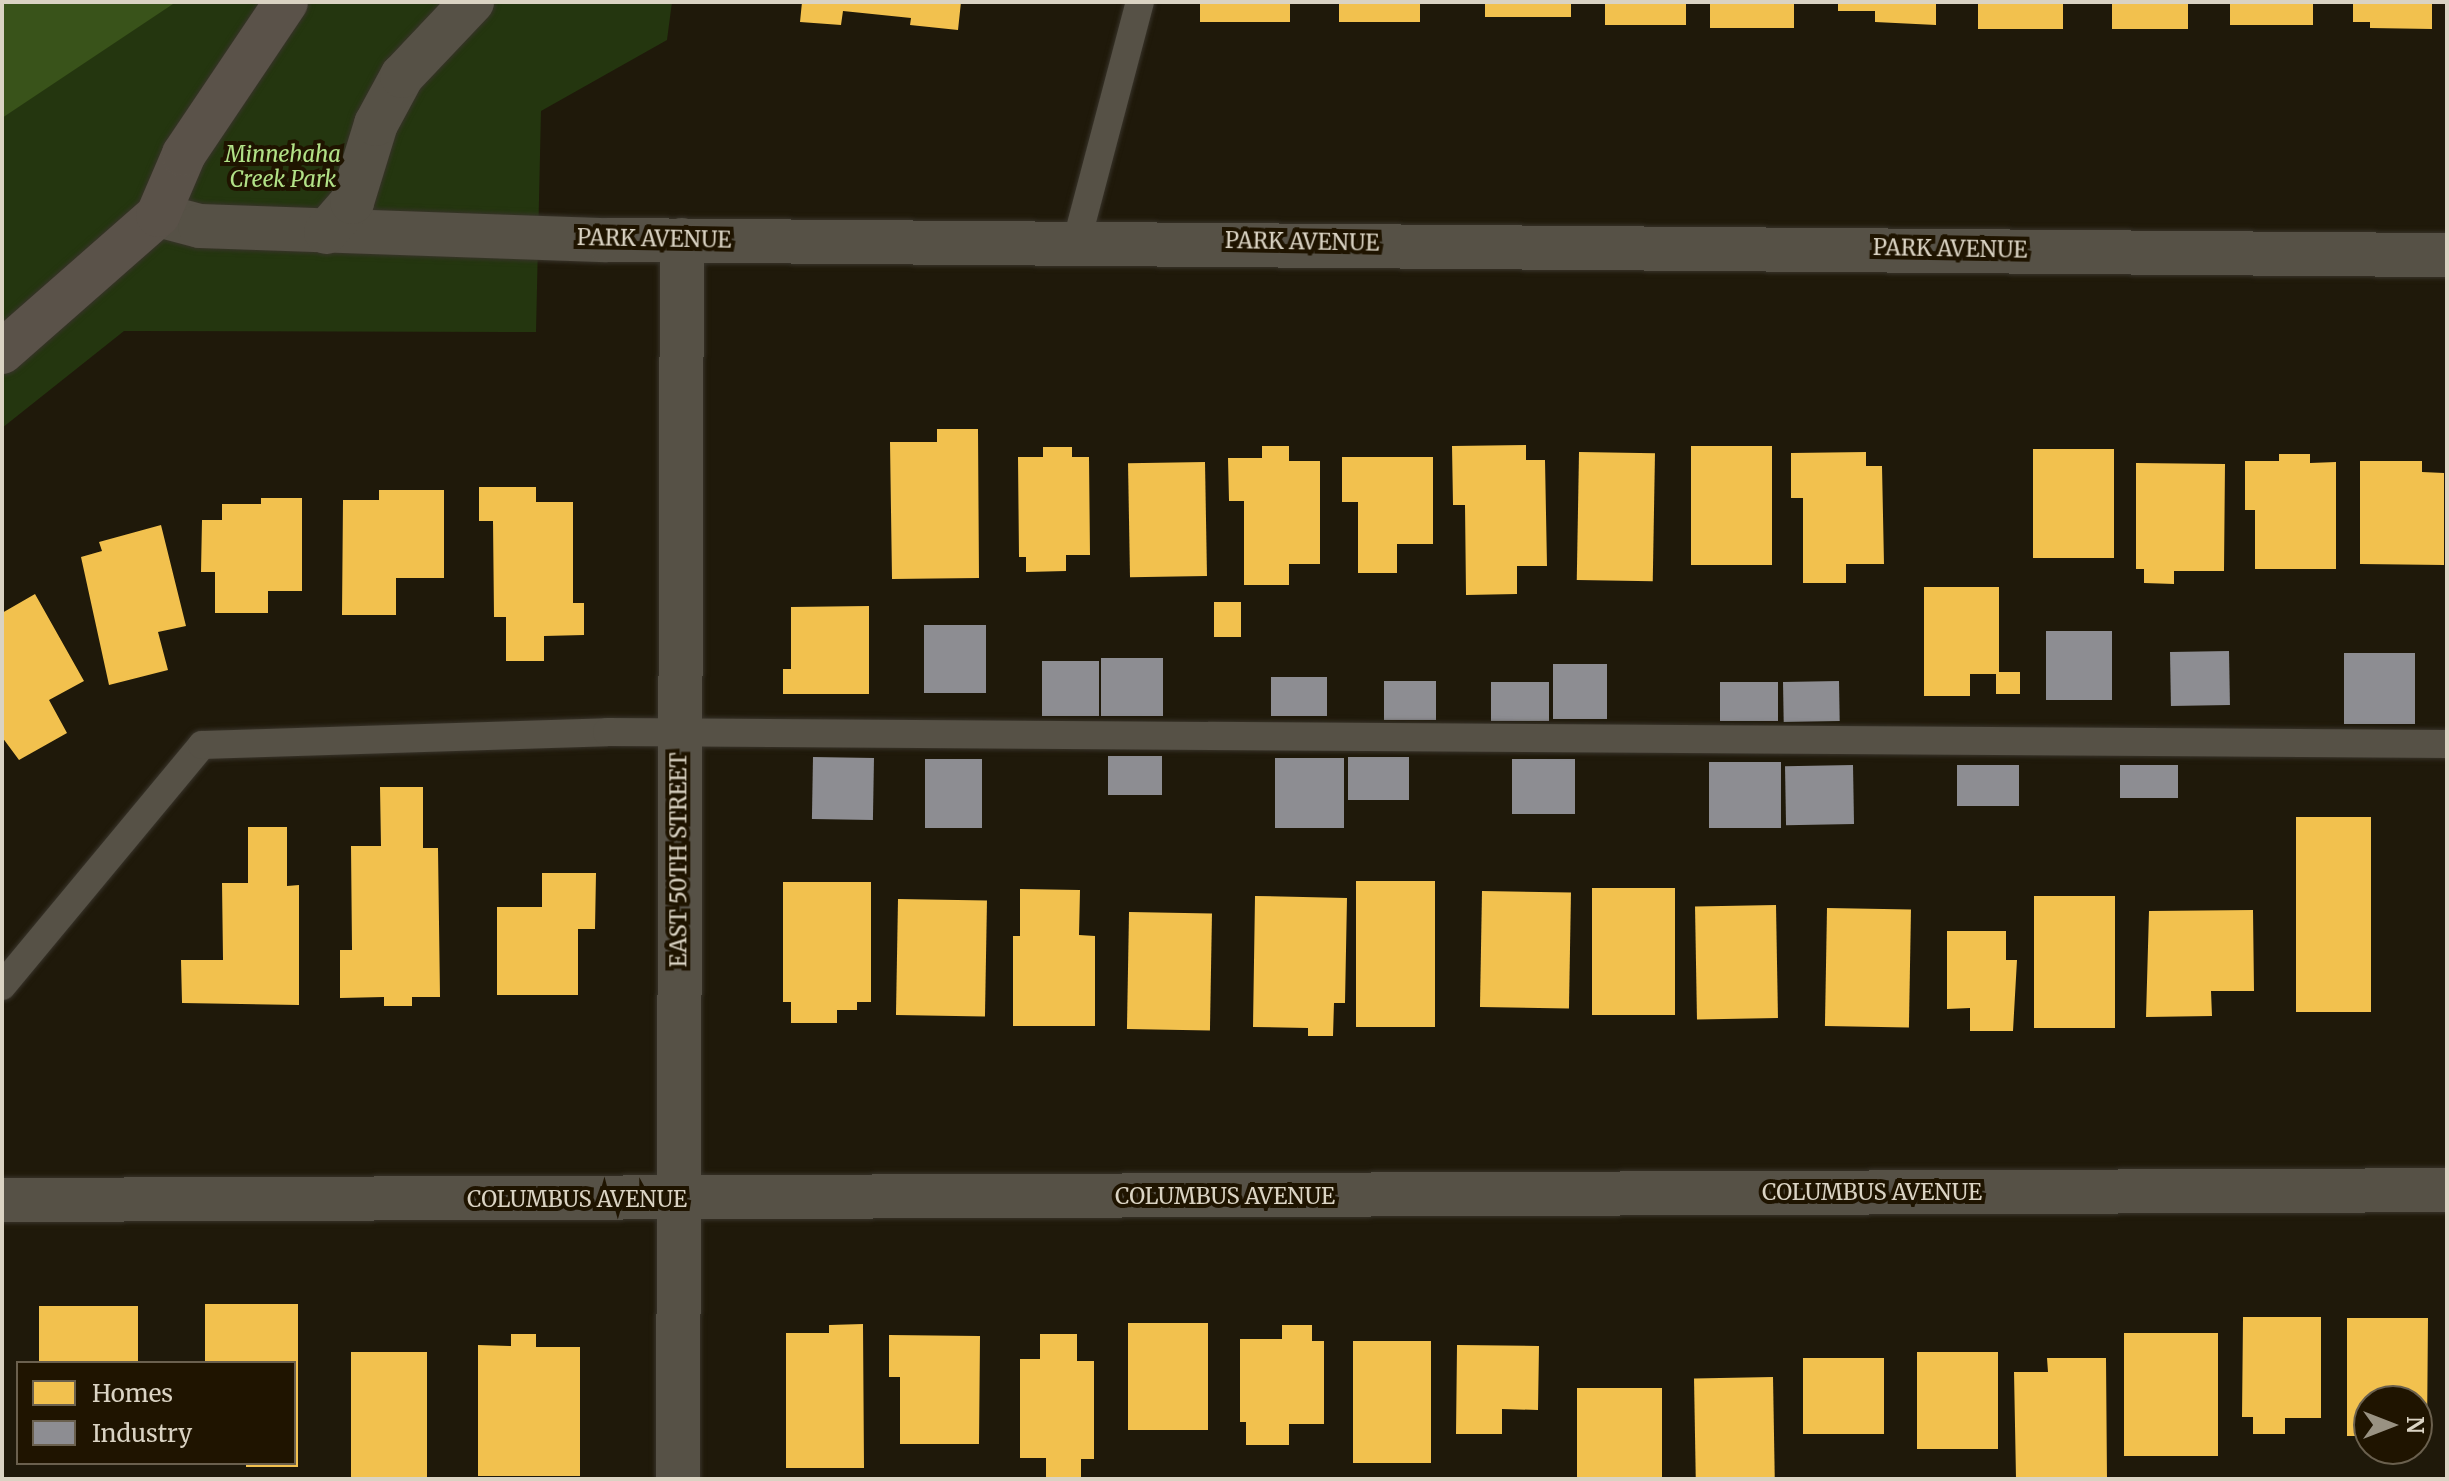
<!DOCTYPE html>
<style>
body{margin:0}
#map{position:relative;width:2449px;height:1481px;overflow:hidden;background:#1f190a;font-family:Merriweather,serif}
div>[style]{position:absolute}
.green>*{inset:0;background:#24360f}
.forest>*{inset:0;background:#39531a}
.homes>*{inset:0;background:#f2c14e;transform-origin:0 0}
.industry>*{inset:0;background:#8d8d92;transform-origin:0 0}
.roads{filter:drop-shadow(0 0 2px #38332a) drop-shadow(0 0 2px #38332a)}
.lane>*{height:28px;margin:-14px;padding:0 14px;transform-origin:14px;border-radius:14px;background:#565146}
.street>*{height:44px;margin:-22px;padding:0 22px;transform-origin:22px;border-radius:22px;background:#565146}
.secondary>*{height:44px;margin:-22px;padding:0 22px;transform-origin:22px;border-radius:22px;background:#5a5249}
span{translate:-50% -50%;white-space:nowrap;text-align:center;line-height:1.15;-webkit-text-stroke:8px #1f1400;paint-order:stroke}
.park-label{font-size:22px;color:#b2e287;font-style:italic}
.street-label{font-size:22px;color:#dad3c3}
.frame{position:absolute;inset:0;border:4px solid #dad3c3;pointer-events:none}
.legend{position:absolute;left:16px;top:1361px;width:280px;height:104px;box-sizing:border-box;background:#1f1400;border:2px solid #6a604e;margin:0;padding:10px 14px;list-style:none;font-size:24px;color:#dad3c3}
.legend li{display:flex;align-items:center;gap:16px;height:40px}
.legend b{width:40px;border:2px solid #6a604e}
.north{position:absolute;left:2353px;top:1385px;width:80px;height:80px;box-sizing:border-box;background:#1f1400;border:2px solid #6a604e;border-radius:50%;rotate:90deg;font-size:22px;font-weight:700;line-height:32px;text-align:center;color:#dad3c3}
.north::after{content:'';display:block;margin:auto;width:28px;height:36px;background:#999282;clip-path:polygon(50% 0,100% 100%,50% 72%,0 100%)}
</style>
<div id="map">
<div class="green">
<i style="clip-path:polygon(2px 2px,672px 2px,667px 40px,541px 111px,536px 332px,124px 331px,2px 428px)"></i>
</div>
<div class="forest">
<i style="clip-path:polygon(2px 2px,176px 2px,2px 118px)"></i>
</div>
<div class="homes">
<i style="clip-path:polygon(802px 2px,961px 2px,958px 30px,910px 25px,911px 18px,843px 11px,841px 25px,800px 22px)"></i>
<i style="left:1200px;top:2px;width:90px;height:20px"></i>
<i style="left:1339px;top:2px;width:81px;height:20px"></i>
<i style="left:1485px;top:2px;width:86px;height:15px"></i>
<i style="left:1605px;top:2px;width:81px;height:23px"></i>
<i style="left:1710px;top:2px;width:84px;height:26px"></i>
<i style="clip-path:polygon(1838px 2px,1936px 2px,1936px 25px,1875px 22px,1875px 11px,1838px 11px)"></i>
<i style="left:1978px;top:2px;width:85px;height:27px"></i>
<i style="left:2112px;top:2px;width:76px;height:27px"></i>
<i style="left:2230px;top:2px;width:83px;height:23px"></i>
<i style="clip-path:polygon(2353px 2px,2432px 2px,2432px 29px,2370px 28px,2370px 22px,2353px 22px)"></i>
<i style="clip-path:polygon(937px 429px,978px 429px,979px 578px,892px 579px,890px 442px,937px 442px)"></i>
<i style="clip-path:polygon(1526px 445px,1526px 460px,1545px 460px,1547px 566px,1517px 566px,1517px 594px,1466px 595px,1465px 505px,1453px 505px,1452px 446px)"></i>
<i style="clip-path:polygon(1262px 446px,1289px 446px,1289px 461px,1320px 461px,1320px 564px,1289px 564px,1289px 585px,1244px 585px,1244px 501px,1229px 501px,1228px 458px,1262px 458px)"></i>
<i style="left:1691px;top:446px;width:81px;height:119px"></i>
<i style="clip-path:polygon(1043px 447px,1072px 447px,1072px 457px,1089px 457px,1090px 555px,1066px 555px,1066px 571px,1026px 572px,1026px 557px,1019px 557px,1018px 457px,1043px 457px)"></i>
<i style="left:2033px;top:449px;width:81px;height:109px"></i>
<i style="left:1579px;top:452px;width:76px;height:128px;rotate:1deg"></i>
<i style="clip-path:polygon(1866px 452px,1866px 466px,1882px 466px,1884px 564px,1846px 564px,1846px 583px,1803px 583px,1803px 498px,1791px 498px,1791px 453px)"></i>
<i style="clip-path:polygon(2279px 454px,2310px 454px,2310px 463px,2336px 462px,2336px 569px,2255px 569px,2255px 510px,2245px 510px,2245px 461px,2279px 461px)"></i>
<i style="clip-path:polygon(1342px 457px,1433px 457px,1433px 544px,1397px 544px,1397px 573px,1358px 573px,1358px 502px,1342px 502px)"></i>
<i style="clip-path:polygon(2360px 461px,2422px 461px,2422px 472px,2444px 473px,2444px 565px,2360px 564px)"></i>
<i style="left:1205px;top:462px;width:114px;height:77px;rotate:89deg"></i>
<i style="clip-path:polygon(2136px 463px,2225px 464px,2224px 571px,2174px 571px,2174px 584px,2144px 583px,2144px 569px,2136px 569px)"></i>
<i style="clip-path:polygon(479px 487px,536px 487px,536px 502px,573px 502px,573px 603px,584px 603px,584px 635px,544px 636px,544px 661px,506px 661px,506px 617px,494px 617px,493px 521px,479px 521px)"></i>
<i style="clip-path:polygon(379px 490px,444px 490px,444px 578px,396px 578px,396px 615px,342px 615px,343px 500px,379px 500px)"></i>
<i style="clip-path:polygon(261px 498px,302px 498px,302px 591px,268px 591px,268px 613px,215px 613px,215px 572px,201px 572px,202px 520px,222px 520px,222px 504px,261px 504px)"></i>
<i style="clip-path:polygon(161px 525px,186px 626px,158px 632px,168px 670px,109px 685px,81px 557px,102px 551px,99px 542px)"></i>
<i style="clip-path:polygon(1924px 587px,1999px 587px,1999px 672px,2020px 672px,2020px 694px,1996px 694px,1996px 674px,1970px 674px,1970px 696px,1924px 696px)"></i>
<i style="clip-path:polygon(35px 594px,84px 681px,49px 700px,67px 733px,19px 760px,2px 737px,2px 613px)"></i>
<i style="left:1214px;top:602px;width:27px;height:35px"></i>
<i style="clip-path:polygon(869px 606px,869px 694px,783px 694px,783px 669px,791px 669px,791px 607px)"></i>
<i style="clip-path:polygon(380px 787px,423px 787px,423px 848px,438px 848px,440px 997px,412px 997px,412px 1006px,384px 1006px,384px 997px,340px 998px,340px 950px,352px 950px,351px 846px,381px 846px)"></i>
<i style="left:2296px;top:817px;width:75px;height:195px"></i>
<i style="clip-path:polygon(248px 827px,287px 827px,287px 886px,299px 885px,299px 1005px,182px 1003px,181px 960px,223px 960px,222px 883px,248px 883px)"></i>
<i style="clip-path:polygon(542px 873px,596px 873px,595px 929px,578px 929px,578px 995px,497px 995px,497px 907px,542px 907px)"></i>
<i style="left:1356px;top:881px;width:79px;height:146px"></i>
<i style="clip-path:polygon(783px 882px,871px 882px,871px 1002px,857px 1002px,857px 1010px,837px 1010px,837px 1023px,791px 1023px,791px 1002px,783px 1002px)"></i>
<i style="left:1675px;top:888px;width:127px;height:83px;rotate:90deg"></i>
<i style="clip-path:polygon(1020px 889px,1080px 890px,1079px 935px,1095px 936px,1095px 1026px,1013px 1026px,1013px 936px,1020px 936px)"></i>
<i style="left:1482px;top:891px;width:89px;height:116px;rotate:1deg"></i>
<i style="clip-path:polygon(1255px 896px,1347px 898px,1345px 1003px,1334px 1003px,1333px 1036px,1308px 1036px,1308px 1028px,1253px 1027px)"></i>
<i style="left:2115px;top:896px;width:132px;height:81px;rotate:90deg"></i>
<i style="left:898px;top:899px;width:89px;height:116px;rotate:1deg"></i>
<i style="left:1776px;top:905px;width:113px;height:81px;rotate:89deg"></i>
<i style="left:1827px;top:908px;width:84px;height:118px;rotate:1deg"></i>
<i style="clip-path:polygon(2253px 910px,2254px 991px,2211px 991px,2212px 1016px,2146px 1017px,2149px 911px)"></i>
<i style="left:1129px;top:912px;width:83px;height:117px;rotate:1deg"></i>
<i style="clip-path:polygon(1947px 931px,2006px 931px,2006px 960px,2017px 960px,2013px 1031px,1970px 1031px,1970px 1008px,1947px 1009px)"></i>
<i style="clip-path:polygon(205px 1304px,298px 1304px,298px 1467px,246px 1467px,246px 1463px,294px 1463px,294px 1363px,205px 1363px)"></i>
<i style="left:138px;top:1306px;width:57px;height:99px;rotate:90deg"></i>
<i style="clip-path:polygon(2243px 1317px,2321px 1317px,2321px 1418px,2285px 1418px,2285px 1434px,2253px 1434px,2253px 1417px,2242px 1417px)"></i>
<i style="clip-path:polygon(2347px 1318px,2428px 1318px,2427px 1436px,2417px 1436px,2417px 1401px,2369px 1401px,2369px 1436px,2347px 1436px)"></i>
<i style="left:1128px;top:1323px;width:80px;height:107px"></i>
<i style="clip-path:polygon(863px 1324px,864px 1468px,786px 1468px,786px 1333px,829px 1333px,829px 1325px)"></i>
<i style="clip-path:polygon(1282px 1325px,1312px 1325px,1312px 1341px,1324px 1341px,1324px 1424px,1289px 1424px,1289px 1445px,1246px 1445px,1246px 1422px,1240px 1422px,1240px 1339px,1282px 1339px)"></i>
<i style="left:2124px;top:1333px;width:94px;height:123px"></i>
<i style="clip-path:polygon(511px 1334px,536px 1334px,536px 1347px,580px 1347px,580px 1476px,478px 1476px,478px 1345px,511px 1346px)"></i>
<i style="clip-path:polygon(1040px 1334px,1077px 1334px,1077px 1361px,1094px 1361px,1094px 1459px,1081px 1459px,1081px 1479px,1046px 1479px,1046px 1458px,1020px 1458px,1020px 1359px,1040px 1359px)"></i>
<i style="clip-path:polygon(889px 1335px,980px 1336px,979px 1444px,900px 1444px,900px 1377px,889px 1377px)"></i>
<i style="left:1353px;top:1341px;width:78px;height:122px"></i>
<i style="clip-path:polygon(1457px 1345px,1539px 1346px,1538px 1410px,1502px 1409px,1502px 1434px,1456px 1434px)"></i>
<i style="left:351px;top:1352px;width:76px;height:127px"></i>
<i style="left:1998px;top:1352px;width:97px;height:81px;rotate:90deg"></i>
<i style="left:1803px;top:1358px;width:81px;height:76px"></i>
<i style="clip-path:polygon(2047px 1358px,2106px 1358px,2107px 1479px,2016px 1479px,2014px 1372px,2048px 1372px)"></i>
<i style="left:1773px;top:1377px;width:102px;height:79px;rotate:89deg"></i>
<i style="left:1577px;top:1388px;width:85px;height:91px"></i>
</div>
<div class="industry">
<i style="left:924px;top:625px;width:62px;height:68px"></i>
<i style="left:2112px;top:631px;width:69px;height:66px;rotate:90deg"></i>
<i style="left:2229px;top:651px;width:54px;height:59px;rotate:89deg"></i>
<i style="left:2344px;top:653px;width:71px;height:71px"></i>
<i style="left:1101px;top:658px;width:62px;height:58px"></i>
<i style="left:1042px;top:661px;width:57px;height:55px"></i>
<i style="left:1553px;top:664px;width:54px;height:55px"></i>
<i style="left:1271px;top:677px;width:56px;height:39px"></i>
<i style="left:1384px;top:681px;width:52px;height:39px"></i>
<i style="left:1839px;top:681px;width:40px;height:56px;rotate:89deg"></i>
<i style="left:1491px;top:682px;width:58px;height:39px"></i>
<i style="left:1720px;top:682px;width:58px;height:39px"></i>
<i style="left:1108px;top:756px;width:54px;height:39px"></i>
<i style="left:813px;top:757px;width:61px;height:62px;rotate:1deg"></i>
<i style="left:1348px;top:757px;width:61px;height:43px"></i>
<i style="left:1275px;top:758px;width:69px;height:70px"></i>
<i style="left:925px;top:759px;width:57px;height:69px"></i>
<i style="left:1512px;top:759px;width:63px;height:55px"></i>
<i style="left:1709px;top:762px;width:72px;height:66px"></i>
<i style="left:1853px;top:765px;width:59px;height:68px;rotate:89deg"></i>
<i style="left:1957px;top:765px;width:62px;height:41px"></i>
<i style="left:2178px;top:765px;width:33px;height:58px;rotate:90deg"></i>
</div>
<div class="roads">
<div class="lane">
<i style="left:1077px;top:240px;width:246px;rotate:-75.2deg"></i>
<i style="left:2px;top:986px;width:313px;rotate:-50.3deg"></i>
<i style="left:202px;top:745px;width:405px;rotate:-1.8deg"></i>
<i style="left:607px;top:732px;width:1840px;rotate:0.37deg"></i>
</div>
<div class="street">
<i style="left:158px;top:215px;width:43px;rotate:14.7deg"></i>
<i style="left:200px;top:226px;width:407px;rotate:2deg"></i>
<i style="left:607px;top:240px;width:1840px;rotate:0.47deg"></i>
<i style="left:326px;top:232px;width:40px;rotate:-49deg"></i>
<i style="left:352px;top:202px;width:82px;rotate:-72.9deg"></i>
<i style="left:376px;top:124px;width:55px;rotate:-61.6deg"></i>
<i style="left:402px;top:76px;width:102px;rotate:-46.6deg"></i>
<i style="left:2px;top:1200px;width:2445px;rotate:-0.23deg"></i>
<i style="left:678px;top:1479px;width:1239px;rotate:-89.82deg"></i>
</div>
<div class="secondary">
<i style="left:2px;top:352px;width:208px;rotate:-41.3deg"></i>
<i style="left:158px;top:215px;width:66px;rotate:-66.9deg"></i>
<i style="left:184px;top:154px;width:183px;rotate:-56.1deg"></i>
</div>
</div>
<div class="park-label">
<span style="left:283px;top:167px">Minnehaha<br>Creek Park</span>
</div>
<div class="street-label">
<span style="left:654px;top:239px;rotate:1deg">PARK AVENUE</span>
<span style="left:1302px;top:242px;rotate:1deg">PARK AVENUE</span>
<span style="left:1950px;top:249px;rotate:1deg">PARK AVENUE</span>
<span style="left:679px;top:860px;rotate:-90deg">EAST 50TH STREET</span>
<span style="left:1872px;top:1193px">COLUMBUS AVENUE</span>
<span style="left:1225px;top:1197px">COLUMBUS AVENUE</span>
<span style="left:577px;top:1200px">COLUMBUS AVENUE</span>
</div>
<div class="frame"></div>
<ul class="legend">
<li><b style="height:22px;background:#f2c14e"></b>Homes</li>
<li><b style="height:22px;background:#8d8d92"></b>Industry</li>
</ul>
<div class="north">N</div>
</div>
